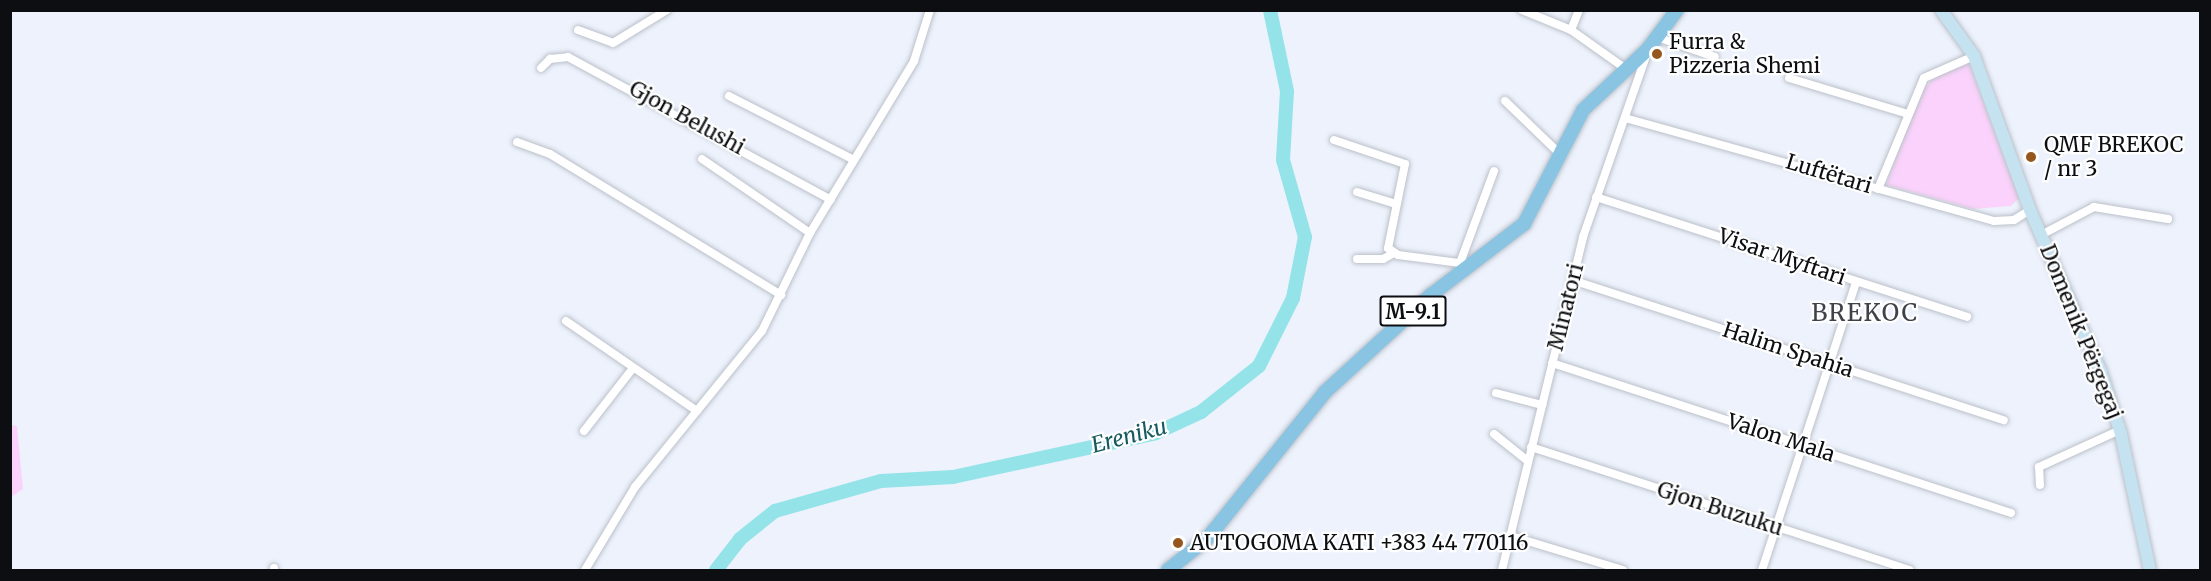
<!DOCTYPE html>
<meta charset="utf-8">
<style>
body{margin:0}
#map{position:relative;width:2211px;height:581px;overflow:hidden;background:#edf2fc;font-family:Merriweather,serif}
div>[style]{position:absolute}
.green>*{inset:0;background:#fad2fb}
.river>*{height:14px;margin:-7px;padding:0 7px;transform-origin:7px;border-radius:7px;background:#93e3e8}
.roads{filter:drop-shadow(0 0 2px #bbc0c9) drop-shadow(0 0 2px #bbc0c9)}
.minor>*{height:8px;margin:-4px;padding:0 4px;transform-origin:4px;border-radius:4px;background:#fff}
.secondary>*{height:12px;margin:-6px;padding:0 6px;transform-origin:6px;border-radius:6px;background:#c4e2f0}
.primary>*{height:14px;margin:-7px;padding:0 7px;transform-origin:7px;border-radius:7px;background:#89c5e2}
.dots>*{width:16px;height:16px;translate:-50% -50%;box-sizing:border-box;border:3px solid #fff;border-radius:50%}
span{translate:-50% -50%;white-space:nowrap;text-align:center;line-height:1.15;-webkit-text-stroke:4.5px #fff;paint-order:stroke}
.shield-label span{padding:2px 4px;background:#fff;border:2px solid;border-radius:4px;-webkit-text-stroke-width:0}
.shield-label{font-size:20px;color:#0c0e11;font-weight:700}
.poi-label{font-size:21px;color:#0c0e11}
.left{translate:0 -50%;text-align:left}
.street-label{font-size:21px;color:#0c0e11}
.water-label{font-size:22px;color:#165a5f;font-style:italic}
.quarter-label{font-size:24px;color:#3e4249;letter-spacing:1.5px}
.frame{position:absolute;inset:0;border:12px solid #0c0e11;pointer-events:none}
</style>
<div id="map">
<div class="green">
<i style="clip-path:polygon(1969px 64px,2019px 198px,2011px 206px,1973px 209px,1886px 185px,1921px 91px,1943px 70px)"></i>
<i style="clip-path:polygon(11px 425px,17px 426px,23px 489px,11px 497px)"></i>
</div>
<div class="river">
<i style="left:716px;top:570px;width:39px;rotate:-52deg"></i>
<i style="left:740px;top:539px;width:45px;rotate:-38.7deg"></i>
<i style="left:775px;top:511px;width:110px;rotate:-15.8deg"></i>
<i style="left:881px;top:481px;width:72px;rotate:-3.2deg"></i>
<i style="left:953px;top:477px;width:208px;rotate:-12.2deg"></i>
<i style="left:1156px;top:433px;width:50px;rotate:-25deg"></i>
<i style="left:1201px;top:412px;width:74px;rotate:-38.4deg"></i>
<i style="left:1259px;top:366px;width:76px;rotate:-63.4deg"></i>
<i style="left:1293px;top:298px;width:62px;rotate:-78.9deg"></i>
<i style="left:1305px;top:237px;width:80px;rotate:-105.9deg"></i>
<i style="left:1283px;top:160px;width:69px;rotate:-86.7deg"></i>
<i style="left:1287px;top:91px;width:83px;rotate:-101.9deg"></i>
</div>
<div class="roads">
<div class="minor">
<i style="left:1522px;top:10px;width:53px;rotate:22.2deg"></i>
<i style="left:1571px;top:30px;width:67px;rotate:35.3deg"></i>
<i style="left:578px;top:30px;width:37px;rotate:20deg"></i>
<i style="left:613px;top:43px;width:63px;rotate:-31.4deg"></i>
<i style="left:1571px;top:30px;width:22px;rotate:-68deg"></i>
<i style="left:1657px;top:37px;width:61px;rotate:19deg"></i>
<i style="left:541px;top:68px;width:13px;rotate:-45deg"></i>
<i style="left:550px;top:59px;width:18px;rotate:-6deg"></i>
<i style="left:568px;top:57px;width:299px;rotate:28.5deg"></i>
<i style="left:1789px;top:78px;width:121px;rotate:16.8deg"></i>
<i style="left:729px;top:96px;width:140px;rotate:27.1deg"></i>
<i style="left:1505px;top:101px;width:75px;rotate:43.9deg"></i>
<i style="left:1625px;top:118px;width:383px;rotate:15.6deg"></i>
<i style="left:1994px;top:221px;width:20px;rotate:-3deg"></i>
<i style="left:2014px;top:220px;width:19px;rotate:-32deg"></i>
<i style="left:1334px;top:140px;width:75px;rotate:18.7deg"></i>
<i style="left:1405px;top:164px;width:86px;rotate:101.4deg"></i>
<i style="left:1388px;top:248px;width:12px;rotate:35deg"></i>
<i style="left:1398px;top:255px;width:63px;rotate:7.4deg"></i>
<i style="left:1460px;top:263px;width:9px;rotate:49deg"></i>
<i style="left:517px;top:142px;width:35px;rotate:20deg"></i>
<i style="left:550px;top:154px;width:271px;rotate:31.4deg"></i>
<i style="left:702px;top:159px;width:131px;rotate:34.4deg"></i>
<i style="left:1878px;top:189px;width:120px;rotate:-67.5deg"></i>
<i style="left:1924px;top:78px;width:55px;rotate:-23.7deg"></i>
<i style="left:1357px;top:192px;width:38px;rotate:17deg"></i>
<i style="left:1596px;top:197px;width:390px;rotate:17.9deg"></i>
<i style="left:2041px;top:235px;width:60px;rotate:-27.8deg"></i>
<i style="left:2094px;top:207px;width:75px;rotate:9.2deg"></i>
<i style="left:1357px;top:259px;width:26px"></i>
<i style="left:1383px;top:259px;width:13px;rotate:-29deg"></i>
<i style="left:1460px;top:263px;width:98px;rotate:-69.7deg"></i>
<i style="left:1572px;top:280px;width:454px;rotate:18deg"></i>
<i style="left:566px;top:321px;width:159px;rotate:34.5deg"></i>
<i style="left:1552px;top:363px;width:483px;rotate:18.1deg"></i>
<i style="left:1496px;top:393px;width:48px;rotate:14.6deg"></i>
<i style="left:584px;top:431px;width:80px;rotate:-52.1deg"></i>
<i style="left:1494px;top:434px;width:43px;rotate:38.5deg"></i>
<i style="left:1531px;top:447px;width:398px;rotate:18deg"></i>
<i style="left:2040px;top:485px;width:18px;rotate:-93deg"></i>
<i style="left:2039px;top:467px;width:89px;rotate:-24.6deg"></i>
<i style="left:1511px;top:536px;width:117px;rotate:16.9deg"></i>
<i style="left:274px;top:570px;width:2px;rotate:-90deg"></i>
<i style="left:585px;top:570px;width:97px;rotate:-58.9deg"></i>
<i style="left:635px;top:487px;width:201px;rotate:-50.9deg"></i>
<i style="left:762px;top:331px;width:109px;rotate:-63.9deg"></i>
<i style="left:810px;top:233px;width:201px;rotate:-58.8deg"></i>
<i style="left:914px;top:61px;width:53px;rotate:-72.6deg"></i>
<i style="left:1502px;top:570px;width:343px;rotate:-76.3deg"></i>
<i style="left:1583px;top:237px;width:195px;rotate:-70.8deg"></i>
<i style="left:1762px;top:570px;width:303px;rotate:-71.9deg"></i>
</div>
<div class="secondary">
<i style="left:1941px;top:10px;width:57px;rotate:54.3deg"></i>
<i style="left:1974px;top:56px;width:164px;rotate:70deg"></i>
<i style="left:2030px;top:210px;width:177px;rotate:66.3deg"></i>
<i style="left:2101px;top:372px;width:65px;rotate:72.1deg"></i>
<i style="left:2121px;top:434px;width:139px;rotate:78deg"></i>
</div>
<div class="primary">
<i style="left:1168px;top:570px;width:50px;rotate:-38.5deg"></i>
<i style="left:1207px;top:539px;width:189px;rotate:-51.2deg"></i>
<i style="left:1325px;top:392px;width:144px;rotate:-42.5deg"></i>
<i style="left:1431px;top:295px;width:117px;rotate:-37.4deg"></i>
<i style="left:1524px;top:224px;width:128px;rotate:-62.6deg"></i>
<i style="left:1583px;top:110px;width:89px;rotate:-43.2deg"></i>
<i style="left:1648px;top:49px;width:49px;rotate:-53.4deg"></i>
</div>
</div>
<div class="dots">
<i style="left:1657px;top:54px;background:#95571d"></i>
<i style="left:2031px;top:157px;background:#95571d"></i>
<i style="left:1178px;top:543px;background:#95571d"></i>
</div>
<div class="shield-label">
<span style="left:1413px;top:311px">M-9.1</span>
</div>
<div class="poi-label">
<span class="left" style="left:1669px;top:54px">Furra &amp;<br>Pizzeria Shemi</span>
<span class="left" style="left:2044px;top:157px">QMF BREKOC<br>/ nr 3</span>
<span class="left" style="left:1190px;top:543px">AUTOGOMA KATI +383 44 770116</span>
</div>
<div class="street-label">
<span style="left:687px;top:118px;rotate:29deg">Gjon Belushi</span>
<span style="left:1829px;top:174px;rotate:17deg">Luftëtari</span>
<span style="left:1782px;top:257px;rotate:19deg">Visar Myftari</span>
<span style="left:1566px;top:307px;rotate:-76deg">Minatori</span>
<span style="left:2081px;top:332px;rotate:68deg">Domenik Përgegaj</span>
<span style="left:1788px;top:350px;rotate:18deg">Halim Spahia</span>
<span style="left:1781px;top:438px;rotate:18deg">Valon Mala</span>
<span style="left:1720px;top:509px;rotate:18deg">Gjon Buzuku</span>
</div>
<div class="water-label">
<span style="left:1129px;top:436px;rotate:-15deg">Ereniku</span>
</div>
<div class="quarter-label">
<span style="left:1865px;top:313px">BREKOC</span>
</div>
<div class="frame"></div>
</div>
